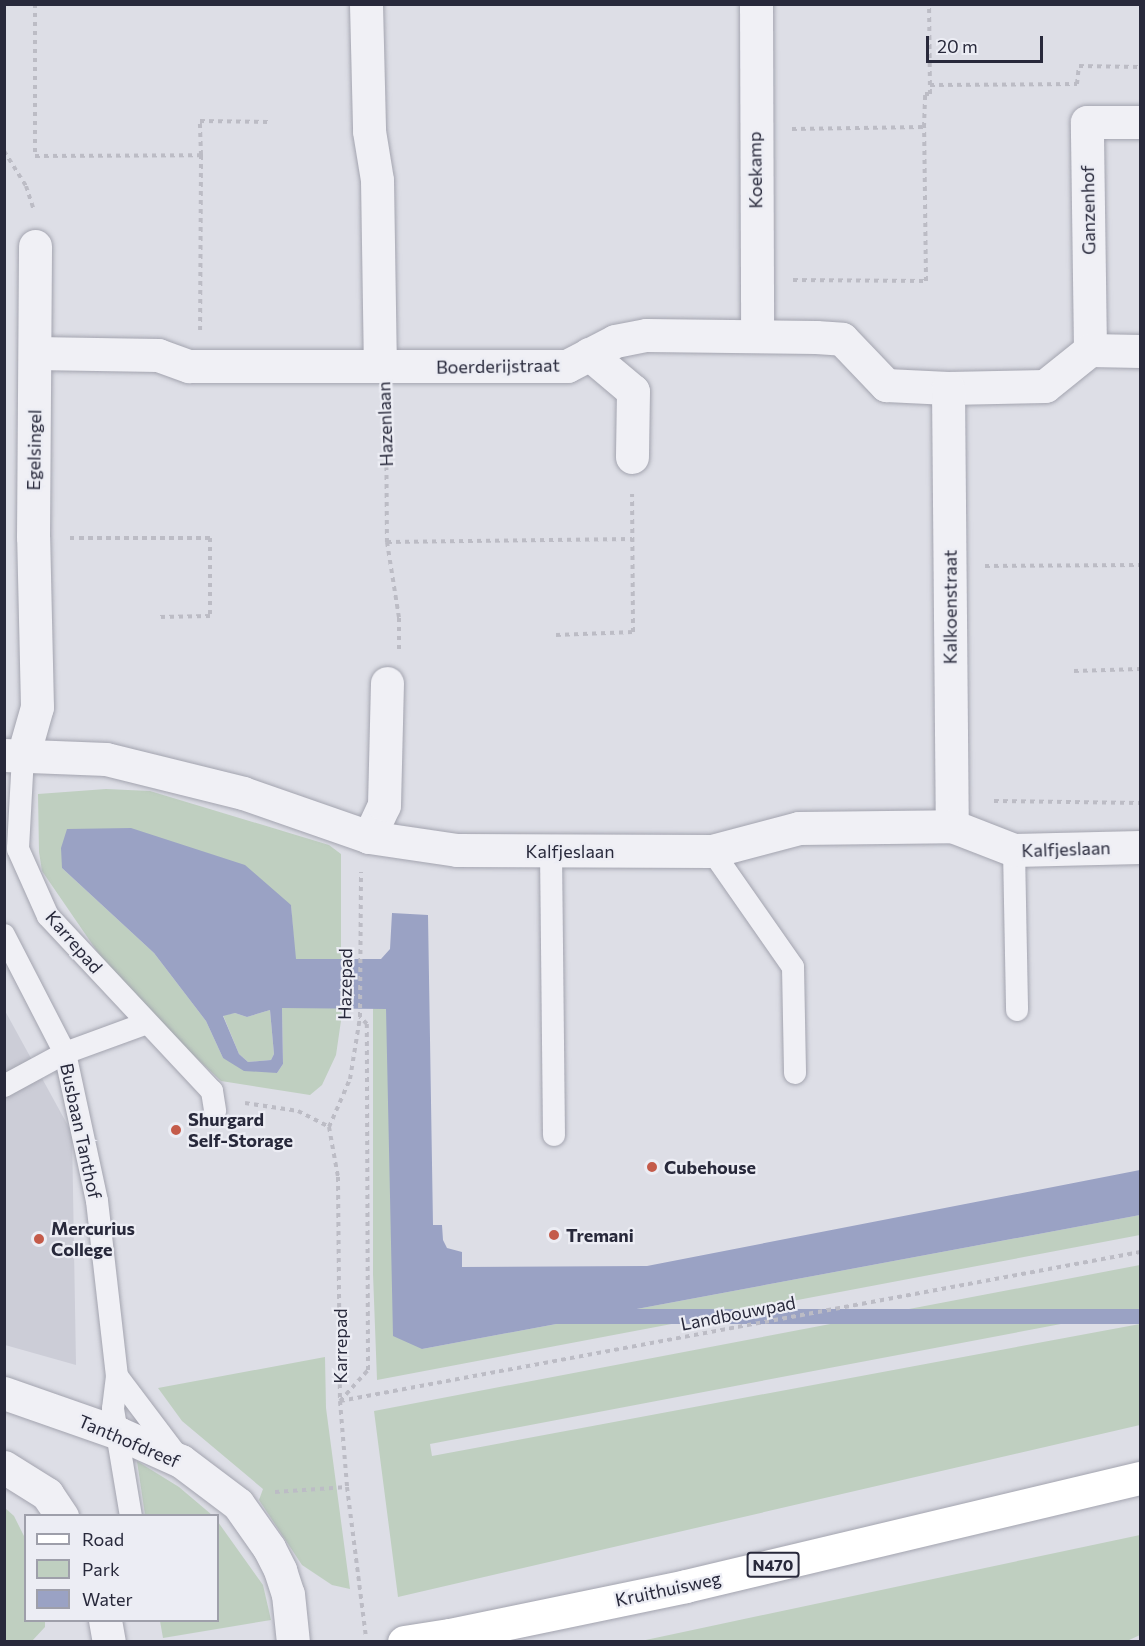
<!DOCTYPE html>
<style>
body{margin:0}
#map{position:relative;width:1145px;height:1646px;overflow:hidden;background:#dddee6;font-family:Commissioner,sans-serif}
div>[style]{position:absolute}
.built>*{inset:0;background:#cccdd7}
.green>*{inset:0;background:#bfcfc0}
.water>*{inset:0;background:#9aa2c4;transform-origin:0 0}
.path>*{height:4px;margin-top:-2px;transform-origin:0;background:repeating-linear-gradient(90deg,#bcbcc5 0 4.5px,transparent 0 9px)}
.roads{filter:drop-shadow(0 0 2px #a3a4af) drop-shadow(0 0 2px #a3a4af)}
.service>*{height:22px;margin:-11px;padding:0 11px;transform-origin:11px;border-radius:11px;background:#f0f0f5}
.minor>*{height:33px;margin:-16.5px;padding:0 16.5px;transform-origin:16.5px;border-radius:16.5px;background:#f0f0f5}
.tertiary>*{height:33px;margin:-16.5px;padding:0 16.5px;transform-origin:16.5px;border-radius:16.5px;background:#f0f0f5}
.primary>*{height:33px;margin:-16.5px;padding:0 16.5px;transform-origin:16.5px;border-radius:16.5px;background:#fff}
.dots>*{width:16px;height:16px;translate:-50% -50%;box-sizing:border-box;border:3px solid #ecedf4;border-radius:50%}
span{translate:-50% -50%;white-space:nowrap;text-align:center;line-height:1.15;-webkit-text-stroke:4.5px #ecedf4;paint-order:stroke}
.shield-label span{padding:2px 4px;background:#ecedf4;border:2px solid;border-radius:4px;-webkit-text-stroke-width:0}
.shield-label{font-size:16px;color:#28293b;font-weight:700}
.street-label{font-size:18px;color:#28293b}
.poi-label{font-size:18px;color:#28293b;font-weight:700}
.left{translate:0 -50%;text-align:left}
.frame{position:absolute;inset:0;border:6px solid #28293b;pointer-events:none}
.legend{position:absolute;left:24px;top:1514px;width:195px;height:108px;box-sizing:border-box;background:#ecedf4;border:2px solid #9e9faa;margin:0;padding:8px 10px;list-style:none;font-size:18px;color:#28293b}
.legend li{display:flex;align-items:center;gap:12px;height:30px}
.legend b{width:30px;border:2px solid #9e9faa}
.scale{position:absolute;left:926px;top:36px;width:117px;height:27px;box-sizing:border-box;border:3px solid #28293b;border-top:0;padding-left:8px;font-size:18px;line-height:21px;white-space:nowrap;color:#28293b;-webkit-text-stroke:4px #ecedf4;paint-order:stroke}
</style>
<div id="map">
<div class="built">
<i style="clip-path:polygon(4px 1009px,72px 1133px,76px 1365px,5px 1345px)"></i>
</div>
<div class="green">
<i style="clip-path:polygon(106px 789px,150px 791px,329px 845px,341px 854px,341px 959px,295px 959px,291px 905px,62px 868px,154px 953px,206px 1021px,223px 1058px,277px 1073px,283px 1064px,282px 1008px,343px 1007px,336px 1055px,322px 1085px,310px 1095px,221px 1081px,156px 1020px,101px 957px,42px 871px,39px 852px,38px 794px)"></i>
<i style="clip-path:polygon(373px 1007px,386px 1009px,422px 1349px,1140px 1215px,1140px 1235px,377px 1380px,373px 1274px)"></i>
<i style="clip-path:polygon(270px 1010px,274px 1054px,271px 1060px,248px 1062px,239px 1054px,223px 1015px,235px 1013px,247px 1017px)"></i>
<i style="clip-path:polygon(1140px 1265px,1140px 1309px,430px 1444px,432px 1456px,1140px 1324px,1140px 1425px,398px 1597px,374px 1411px)"></i>
<i style="clip-path:polygon(325px 1357px,326px 1408px,350px 1589px,332px 1585px,302px 1565px,259px 1500px,263px 1489px,182px 1421px,158px 1388px)"></i>
<i style="clip-path:polygon(137px 1461px,179px 1487px,212px 1515px,145px 1515px)"></i>
<i style="clip-path:polygon(5px 1508px,14px 1516px,25px 1538px,26px 1620px,45px 1621px,45px 1627px,32px 1641px,5px 1641px)"></i>
<i style="clip-path:polygon(218px 1522px,263px 1585px,271px 1620px,163px 1638px,160px 1621px,218px 1620px)"></i>
<i style="clip-path:polygon(1140px 1535px,1140px 1635px,1127px 1641px,641px 1641px)"></i>
</div>
<div class="water">
<i style="clip-path:polygon(evenodd,131px 828px,245px 865px,291px 905px,296px 959px,381px 959px,390px 949px,392px 913px,428px 915px,433px 1225px,442px 1225px,443px 1240px,447px 1248px,462px 1252px,462px 1267px,647px 1266px,1140px 1170px,1140px 1215px,422px 1349px,393px 1336px,386px 1009px,282px 1008px,283px 1064px,277px 1073px,244px 1071px,223px 1058px,206px 1021px,154px 953px,62px 868px,61px 848px,67px 829px,131px 828px,270px 1010px,274px 1054px,271px 1060px,248px 1062px,239px 1054px,223px 1016px,235px 1013px,247px 1017px,270px 1010px)"></i>
<i style="left:1140px;top:1309px;width:15px;height:723px;rotate:90deg"></i>
</div>
<div class="path">
<i style="left:35px;top:4px;width:152px;rotate:90deg"></i>
<i style="left:35px;top:156px;width:166px;rotate:-0.3deg"></i>
<i style="left:201px;top:155px;width:175px;rotate:90.3deg"></i>
<i style="left:930px;top:85px;width:147px;rotate:-0.4deg"></i>
<i style="left:1077px;top:84px;width:18px;rotate:-84deg"></i>
<i style="left:1079px;top:66px;width:61px;rotate:0.9deg"></i>
<i style="left:792px;top:129px;width:132px;rotate:-0.9deg"></i>
<i style="left:4px;top:151px;width:41px;rotate:57.8deg"></i>
<i style="left:26px;top:186px;width:26px;rotate:72deg"></i>
<i style="left:201px;top:155px;width:34px;rotate:-92deg"></i>
<i style="left:200px;top:121px;width:68px;rotate:0.8deg"></i>
<i style="left:793px;top:280px;width:133px;rotate:0.4deg"></i>
<i style="left:926px;top:281px;width:154px;rotate:-90.7deg"></i>
<i style="left:924px;top:127px;width:33px;rotate:-88deg"></i>
<i style="left:925px;top:94px;width:5px"></i>
<i style="left:930px;top:94px;width:90px;rotate:-90.6deg"></i>
<i style="left:386px;top:403px;width:139px;rotate:89.6deg"></i>
<i style="left:387px;top:542px;width:77px;rotate:81deg"></i>
<i style="left:399px;top:618px;width:31px;rotate:90deg"></i>
<i style="left:70px;top:538px;width:140px"></i>
<i style="left:210px;top:538px;width:78px;rotate:90deg"></i>
<i style="left:210px;top:616px;width:51px;rotate:178.9deg"></i>
<i style="left:387px;top:542px;width:245px;rotate:-0.7deg"></i>
<i style="left:985px;top:566px;width:155px;rotate:-0.4deg"></i>
<i style="left:556px;top:635px;width:77px;rotate:-2.2deg"></i>
<i style="left:633px;top:632px;width:138px;rotate:-90.4deg"></i>
<i style="left:1074px;top:671px;width:66px;rotate:-1.7deg"></i>
<i style="left:994px;top:801px;width:146px;rotate:0.8deg"></i>
<i style="left:245px;top:1103px;width:54px;rotate:8.6deg"></i>
<i style="left:298px;top:1111px;width:35px;rotate:27deg"></i>
<i style="left:329px;top:1127px;width:51px;rotate:79.8deg"></i>
<i style="left:338px;top:1177px;width:224px;rotate:89.5deg"></i>
<i style="left:340px;top:1401px;width:86px;rotate:85.3deg"></i>
<i style="left:347px;top:1487px;width:151px;rotate:82.8deg"></i>
<i style="left:329px;top:1127px;width:52px;rotate:-66.4deg"></i>
<i style="left:350px;top:1079px;width:63px;rotate:-80.8deg"></i>
<i style="left:360px;top:1017px;width:145px;rotate:-89.6deg"></i>
<i style="left:340px;top:1401px;width:814px;rotate:-10.55deg"></i>
<i style="left:340px;top:1401px;width:42px;rotate:-47.9deg"></i>
<i style="left:368px;top:1370px;width:346px;rotate:-90.2deg"></i>
<i style="left:367px;top:1024px;width:10px;rotate:-135deg"></i>
<i style="left:275px;top:1492px;width:72px;rotate:-4deg"></i>
</div>
<div class="roads">
<div class="service">
<i style="left:23px;top:756px;width:93px;rotate:93.1deg"></i>
<i style="left:18px;top:849px;width:73px;rotate:65.9deg"></i>
<i style="left:48px;top:916px;width:240px;rotate:46.9deg"></i>
<i style="left:212px;top:1091px;width:20px;rotate:81deg"></i>
<i style="left:1014px;top:850px;width:160px;rotate:88.9deg"></i>
<i style="left:551px;top:851px;width:284px;rotate:89.4deg"></i>
<i style="left:712px;top:851px;width:141px;rotate:55.1deg"></i>
<i style="left:793px;top:967px;width:106px;rotate:88.9deg"></i>
<i style="left:4px;top:935px;width:133px;rotate:62.7deg"></i>
<i style="left:65px;top:1053px;width:151px;rotate:77.8deg"></i>
<i style="left:97px;top:1201px;width:176px;rotate:83.5deg"></i>
<i style="left:117px;top:1376px;width:33px;rotate:97deg"></i>
<i style="left:113px;top:1409px;width:109px;rotate:80.5deg"></i>
<i style="left:4px;top:1086px;width:69px;rotate:-28.4deg"></i>
<i style="left:65px;top:1053px;width:87px;rotate:-20.1deg"></i>
<i style="left:117px;top:1376px;width:101px;rotate:53deg"></i>
</div>
<div class="minor">
<i style="left:366px;top:4px;width:127px;rotate:88.6deg"></i>
<i style="left:369px;top:131px;width:50px;rotate:80.7deg"></i>
<i style="left:377px;top:180px;width:184px;rotate:89.1deg"></i>
<i style="left:756px;top:4px;width:332px;rotate:89.8deg"></i>
<i style="left:1090px;top:350px;width:228px;rotate:-90.8deg"></i>
<i style="left:1087px;top:122px;width:53px"></i>
<i style="left:35px;top:353px;width:123px;rotate:0.9deg"></i>
<i style="left:158px;top:355px;width:33px;rotate:20deg"></i>
<i style="left:189px;top:366px;width:378px"></i>
<i style="left:567px;top:366px;width:54px;rotate:-27.5deg"></i>
<i style="left:615px;top:341px;width:32px;rotate:-11deg"></i>
<i style="left:646px;top:335px;width:170px;rotate:0.7deg"></i>
<i style="left:816px;top:337px;width:26px;rotate:4deg"></i>
<i style="left:842px;top:339px;width:64px;rotate:46.3deg"></i>
<i style="left:886px;top:385px;width:62px;rotate:2.8deg"></i>
<i style="left:948px;top:388px;width:97px;rotate:-1.2deg"></i>
<i style="left:1045px;top:386px;width:58px;rotate:-38.7deg"></i>
<i style="left:1090px;top:350px;width:50px;rotate:1.1deg"></i>
<i style="left:589px;top:354px;width:57px;rotate:40.1deg"></i>
<i style="left:633px;top:391px;width:66px;rotate:90.9deg"></i>
<i style="left:948px;top:388px;width:438px;rotate:89.5deg"></i>
<i style="left:4px;top:755px;width:102px;rotate:2.2deg"></i>
<i style="left:106px;top:759px;width:141px;rotate:13.9deg"></i>
<i style="left:243px;top:793px;width:133px;rotate:19.2deg"></i>
<i style="left:369px;top:837px;width:89px;rotate:8.4deg"></i>
<i style="left:457px;top:850px;width:255px;rotate:0.2deg"></i>
<i style="left:712px;top:851px;width:90px;rotate:-14.8deg"></i>
<i style="left:799px;top:828px;width:153px;rotate:-0.7deg"></i>
<i style="left:952px;top:826px;width:66px;rotate:21.2deg"></i>
<i style="left:1014px;top:850px;width:126px;rotate:-1.4deg"></i>
<i style="left:23px;top:756px;width:51px;rotate:-74.1deg"></i>
<i style="left:37px;top:707px;width:170px;rotate:-91.3deg"></i>
<i style="left:33px;top:537px;width:291px;rotate:-89.6deg"></i>
<i style="left:369px;top:837px;width:35px;rotate:-65deg"></i>
<i style="left:384px;top:805px;width:122px;rotate:-88.6deg"></i>
</div>
<div class="tertiary">
<i style="left:4px;top:1393px;width:121px;rotate:19.3deg"></i>
<i style="left:118px;top:1433px;width:69px;rotate:24deg"></i>
<i style="left:181px;top:1461px;width:71px;rotate:37deg"></i>
<i style="left:238px;top:1504px;width:54px;rotate:54.8deg"></i>
<i style="left:269px;top:1548px;width:25px;rotate:63deg"></i>
<i style="left:280px;top:1570px;width:25px;rotate:72deg"></i>
<i style="left:288px;top:1594px;width:48px;rotate:84.1deg"></i>
<i style="left:4px;top:1467px;width:51px;rotate:32.1deg"></i>
<i style="left:47px;top:1494px;width:27px;rotate:56deg"></i>
<i style="left:105px;top:1620px;width:22px;rotate:80deg"></i>
</div>
<div class="primary">
<i style="left:404px;top:1642px;width:47px;rotate:-8.7deg"></i>
<i style="left:450px;top:1635px;width:241px;rotate:-11.7deg"></i>
<i style="left:686px;top:1586px;width:467px;rotate:-13.4deg"></i>
</div>
</div>
<div class="dots">
<i style="left:176px;top:1130px;background:#c45b4a"></i>
<i style="left:652px;top:1167px;background:#c45b4a"></i>
<i style="left:554px;top:1235px;background:#c45b4a"></i>
<i style="left:39px;top:1239px;background:#c45b4a"></i>
</div>
<div class="shield-label">
<span style="left:773px;top:1565px">N470</span>
</div>
<div class="street-label">
<span style="left:755px;top:170px;rotate:-91deg">Koekamp</span>
<span style="left:1088px;top:210px;rotate:-91deg">Ganzenhof</span>
<span style="left:498px;top:366px;rotate:-1deg">Boerderijstraat</span>
<span style="left:385px;top:424px;rotate:-92deg">Hazenlaan</span>
<span style="left:34px;top:450px;rotate:-89deg">Egelsingel</span>
<span style="left:950px;top:607px;rotate:-90deg">Kalkoenstraat</span>
<span style="left:1066px;top:849px;rotate:-2deg">Kalfjeslaan</span>
<span style="left:570px;top:851px">Kalfjeslaan</span>
<span style="left:74px;top:942px;rotate:49deg">Karrepad</span>
<span style="left:345px;top:984px;rotate:-89deg">Hazepad</span>
<span style="left:81px;top:1131px;rotate:78deg">Busbaan Tanthof</span>
<span style="left:738px;top:1313px;rotate:-11deg">Landbouwpad</span>
<span style="left:340px;top:1346px;rotate:-90deg">Karrepad</span>
<span style="left:129px;top:1441px;rotate:23deg">Tanthofdreef</span>
<span style="left:668px;top:1589px;rotate:-12deg">Kruithuisweg</span>
</div>
<div class="poi-label">
<span class="left" style="left:188px;top:1130px">Shurgard<br>Self-Storage</span>
<span class="left" style="left:664px;top:1167px">Cubehouse</span>
<span class="left" style="left:51px;top:1239px">Mercurius<br>College</span>
<span class="left" style="left:566px;top:1235px">Tremani</span>
</div>
<div class="frame"></div>
<ul class="legend">
<li><b style="height:8px;background:#fff"></b>Road</li>
<li><b style="height:16px;background:#bfcfc0"></b>Park</li>
<li><b style="height:16px;background:#9aa2c4"></b>Water</li>
</ul>
<div class="scale">20 m</div>
</div>
